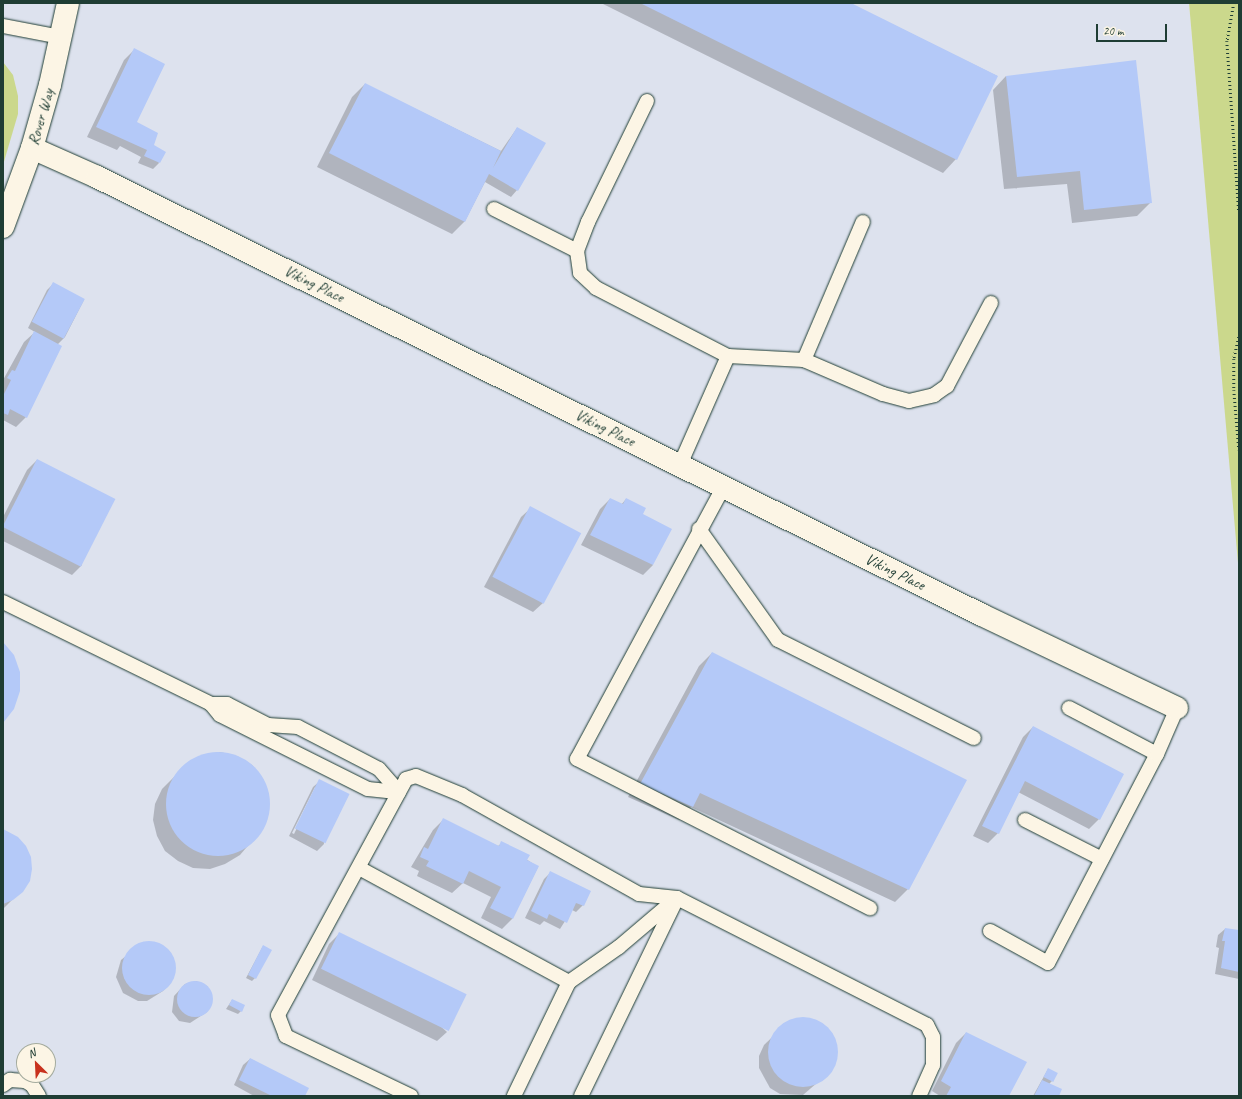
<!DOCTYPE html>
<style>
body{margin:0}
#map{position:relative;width:1242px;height:1099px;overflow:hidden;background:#eeece9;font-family:Caveat,sans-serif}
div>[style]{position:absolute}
.built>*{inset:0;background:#dde2ee}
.green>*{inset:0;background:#cbd88c}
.shadow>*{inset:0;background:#0003}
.building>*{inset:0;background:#b4c9f8;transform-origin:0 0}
.round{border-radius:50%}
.path>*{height:2.5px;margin-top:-1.25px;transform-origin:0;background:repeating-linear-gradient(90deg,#1f3d34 0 1px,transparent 0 4px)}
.roads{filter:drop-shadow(0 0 1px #1f3d34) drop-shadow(0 0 1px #1f3d34)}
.service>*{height:14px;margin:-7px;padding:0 7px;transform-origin:7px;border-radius:7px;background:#fcf5e5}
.minor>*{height:22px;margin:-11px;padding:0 11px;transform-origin:11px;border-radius:11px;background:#fcf5e5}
span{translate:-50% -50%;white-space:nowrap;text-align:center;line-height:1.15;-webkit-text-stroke:3.5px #fcf5e5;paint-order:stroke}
.street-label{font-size:16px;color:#1f3d34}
.frame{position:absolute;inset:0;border:4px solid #1f3d34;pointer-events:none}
.north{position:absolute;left:16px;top:1043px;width:40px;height:40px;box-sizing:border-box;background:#fcf5e5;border:1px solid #a4ab9e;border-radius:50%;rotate:336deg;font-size:11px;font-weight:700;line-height:16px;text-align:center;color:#1f3d34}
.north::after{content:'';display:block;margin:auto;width:14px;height:18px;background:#c8321e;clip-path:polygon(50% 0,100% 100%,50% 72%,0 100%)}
.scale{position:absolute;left:1096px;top:24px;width:71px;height:18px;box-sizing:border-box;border:2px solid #1f3d34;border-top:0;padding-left:5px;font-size:12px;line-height:14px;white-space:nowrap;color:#1f3d34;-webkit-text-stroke:3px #fcf5e5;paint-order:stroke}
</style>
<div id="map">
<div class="built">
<i style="clip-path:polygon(evenodd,3px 3px,1189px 3px,1239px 563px,1239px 1096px,3px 1096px,3px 3px,24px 1051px,48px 1051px,48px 1075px,24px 1075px,24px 1051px)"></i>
</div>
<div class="green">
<i style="clip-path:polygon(1189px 3px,1239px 3px,1239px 563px,1238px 563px)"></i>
<i style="clip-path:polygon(3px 62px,13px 75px,18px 96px,18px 114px,3px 165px)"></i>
</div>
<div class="shadow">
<i style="clip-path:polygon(601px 3px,849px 3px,997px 76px,956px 159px,943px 173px)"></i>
<i style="clip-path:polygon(134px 50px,135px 122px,152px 146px,159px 163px,153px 169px,138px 163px,141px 157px,120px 146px,117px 150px,87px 137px,124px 60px)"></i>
<i style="clip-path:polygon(1006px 76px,1150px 203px,1137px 216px,1072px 223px,1067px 184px,1004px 189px,993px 90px)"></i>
<i style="clip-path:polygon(365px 84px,501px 151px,517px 128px,517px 190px,511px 197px,485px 182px,465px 221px,452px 234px,317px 167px,352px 97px)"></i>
<i style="clip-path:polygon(53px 284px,84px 300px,65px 337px,58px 344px,26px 417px,16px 427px,3px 420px,3px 380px,24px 342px,35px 332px,28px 328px,47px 290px)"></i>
<i style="clip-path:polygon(37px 460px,82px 565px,72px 575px,3px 541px,3px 517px,27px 470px)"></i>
<i style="clip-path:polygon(610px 499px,621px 505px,626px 499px,641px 515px,653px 565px,643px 575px,581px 545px,600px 509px)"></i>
<i style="clip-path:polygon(531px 508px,543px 603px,533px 612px,484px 587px,521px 517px)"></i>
<i style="clip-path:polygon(712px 653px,908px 889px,895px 902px,691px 807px,679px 820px,628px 797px,699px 666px)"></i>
<i style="clip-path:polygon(1033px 727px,1099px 819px,1089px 829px,1018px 792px,998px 833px,988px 843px,973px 836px,1023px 737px)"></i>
<i style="clip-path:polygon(220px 752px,237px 756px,252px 765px,263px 779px,269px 795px,269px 812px,263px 828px,240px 855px,225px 864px,210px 869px,193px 868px,178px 861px,165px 851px,157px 836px,153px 820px,155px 804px,162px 789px,188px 763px,203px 755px)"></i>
<i style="clip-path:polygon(evenodd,320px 781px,324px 844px,317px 851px,289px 836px,313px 787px,320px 781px,315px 787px,317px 787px,294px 834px,292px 833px,315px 787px)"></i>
<i style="clip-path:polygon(443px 820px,498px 846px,502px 843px,538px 867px,512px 919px,502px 929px,481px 918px,491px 897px,463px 883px,452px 893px,417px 876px,419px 871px,411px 867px,433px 830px)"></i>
<i style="clip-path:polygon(3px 831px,12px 900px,3px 909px)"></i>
<i style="clip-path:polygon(550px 873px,583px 905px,576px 912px,572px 910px,560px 929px,544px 921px,540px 925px,525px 918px,544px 879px)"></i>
<i style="clip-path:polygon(1225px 929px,1239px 931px,1239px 979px,1215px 974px,1219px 948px,1216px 947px,1218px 935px)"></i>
<i style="clip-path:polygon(339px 934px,447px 1032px,437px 1041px,312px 980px,329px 944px)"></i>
<i style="clip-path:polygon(150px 942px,165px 948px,174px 961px,175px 969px,169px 984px,163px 991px,147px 1001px,138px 1001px,123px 993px,116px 977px,121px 960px,142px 943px)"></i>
<i style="clip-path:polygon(263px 946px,255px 978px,252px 981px,246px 978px)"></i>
<i style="clip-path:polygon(196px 981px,207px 986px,212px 995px,207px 1012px,190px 1023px,179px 1021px,172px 1012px,174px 996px,185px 984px)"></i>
<i style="clip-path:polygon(232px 1000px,241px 1011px,238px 1014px,226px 1009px)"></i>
<i style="clip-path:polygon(811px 1019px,829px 1030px,837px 1049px,832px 1070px,803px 1095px,780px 1094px,770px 1088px,759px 1068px,759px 1056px,764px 1045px,790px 1020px)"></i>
<i style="clip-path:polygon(966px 1033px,1008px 1096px,940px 1096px,932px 1091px,956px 1043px)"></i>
<i style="clip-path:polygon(250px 1059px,304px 1096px,254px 1096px,234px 1085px,243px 1065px)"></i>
<i style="clip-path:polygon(1048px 1069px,1052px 1081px,1049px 1084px,1058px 1096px,1033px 1096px)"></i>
</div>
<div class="building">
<i style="clip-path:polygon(640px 3px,851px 3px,998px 76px,957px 160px)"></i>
<i style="clip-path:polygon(134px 48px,165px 64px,137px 122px,158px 133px,154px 145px,166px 152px,160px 163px,144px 156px,147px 150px,96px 127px)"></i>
<i style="clip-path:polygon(1136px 60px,1152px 203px,1084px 210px,1080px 171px,1017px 177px,1006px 76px)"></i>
<i style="clip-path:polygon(365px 83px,501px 151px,493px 168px,517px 127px,546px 143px,518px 191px,489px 174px,465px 222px,329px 153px)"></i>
<i style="left:53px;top:282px;width:36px;height:45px;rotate:28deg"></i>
<i style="clip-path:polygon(34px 331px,62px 346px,27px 418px,10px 409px,8px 415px,3px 413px,3px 396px,11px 380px,7px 378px,12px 370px,15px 371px)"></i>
<i style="left:37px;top:459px;width:88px;height:76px;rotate:27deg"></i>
<i style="clip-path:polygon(610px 498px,623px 504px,626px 498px,646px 508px,643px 514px,672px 529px,653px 565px,590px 535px)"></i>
<i style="left:530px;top:506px;width:58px;height:80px;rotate:28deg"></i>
<i style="clip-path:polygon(3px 642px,14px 655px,20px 672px,20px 691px,14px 709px,3px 723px)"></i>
<i style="clip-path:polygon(712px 652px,967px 780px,909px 890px,700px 793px,693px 807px,640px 784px)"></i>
<i style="clip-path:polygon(1033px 726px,1124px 774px,1100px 820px,1025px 781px,999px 834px,982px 826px)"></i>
<i class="round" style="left:166px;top:752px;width:104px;height:104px"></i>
<i style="left:319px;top:779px;width:34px;height:55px;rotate:26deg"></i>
<i style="clip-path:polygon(443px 818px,499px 846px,501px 841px,530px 855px,527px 860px,539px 866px,513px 919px,490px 908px,501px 887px,469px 871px,463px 884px,426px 866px,429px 861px,420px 857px,424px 847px,428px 849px)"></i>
<i style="clip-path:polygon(3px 829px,18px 837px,26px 846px,31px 857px,32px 869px,30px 881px,23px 892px,13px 900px,3px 904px)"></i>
<i style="clip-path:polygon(550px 871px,591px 891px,584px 906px,576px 903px,567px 923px,549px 914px,547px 919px,531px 911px)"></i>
<i style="clip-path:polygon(1225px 928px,1239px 930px,1239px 972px,1221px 968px,1225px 941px,1222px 941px)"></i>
<i style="left:339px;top:932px;width:142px;height:41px;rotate:26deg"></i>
<i class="round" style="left:122px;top:941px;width:54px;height:54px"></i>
<i style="clip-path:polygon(263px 945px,272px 950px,256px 979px,248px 975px)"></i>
<i class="round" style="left:177px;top:981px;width:36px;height:36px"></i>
<i style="clip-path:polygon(232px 999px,245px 1005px,242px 1012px,229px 1005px)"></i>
<i class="round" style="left:768px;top:1017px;width:70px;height:70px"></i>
<i style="clip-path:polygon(966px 1032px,1027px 1062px,1009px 1096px,946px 1096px,951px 1087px,941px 1081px)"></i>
<i style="clip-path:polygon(250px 1058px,309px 1088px,305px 1096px,272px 1096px,239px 1080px)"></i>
<i style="left:1048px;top:1068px;width:11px;height:10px;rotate:27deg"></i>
<i style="clip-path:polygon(1042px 1080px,1062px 1089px,1059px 1096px,1034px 1096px)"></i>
</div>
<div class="path">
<i style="left:1234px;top:3px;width:39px;rotate:100deg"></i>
<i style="left:1227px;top:41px;width:170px;rotate:86deg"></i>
<i style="left:1239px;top:337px;width:23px;rotate:103deg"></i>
<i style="left:1234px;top:359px;width:31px;rotate:90deg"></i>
<i style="left:1234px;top:390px;width:60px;rotate:85.2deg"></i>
</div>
<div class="roads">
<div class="service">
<i style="left:3px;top:26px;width:59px;rotate:10.7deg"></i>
<i style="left:647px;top:101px;width:135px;rotate:116deg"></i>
<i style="left:588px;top:222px;width:31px;rotate:111deg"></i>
<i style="left:577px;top:251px;width:22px;rotate:82deg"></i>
<i style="left:580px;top:273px;width:22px;rotate:43deg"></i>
<i style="left:596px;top:288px;width:148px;rotate:27.3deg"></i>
<i style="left:728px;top:356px;width:119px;rotate:113.8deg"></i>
<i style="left:494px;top:209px;width:93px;rotate:26.8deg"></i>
<i style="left:728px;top:356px;width:76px;rotate:3deg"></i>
<i style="left:804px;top:360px;width:86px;rotate:23.3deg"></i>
<i style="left:883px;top:394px;width:27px;rotate:15deg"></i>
<i style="left:909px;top:401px;width:26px;rotate:-13deg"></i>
<i style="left:934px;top:395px;width:16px;rotate:-35deg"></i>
<i style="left:947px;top:386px;width:94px;rotate:-62.1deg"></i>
<i style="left:804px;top:360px;width:150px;rotate:-66.9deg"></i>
<i style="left:724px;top:486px;width:310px;rotate:118.3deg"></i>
<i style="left:577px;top:759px;width:329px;rotate:27deg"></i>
<i style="left:699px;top:529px;width:136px;rotate:54.6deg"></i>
<i style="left:778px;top:640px;width:219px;rotate:26.6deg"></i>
<i style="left:3px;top:602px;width:232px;rotate:26.1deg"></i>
<i style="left:211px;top:704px;width:14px;rotate:51deg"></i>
<i style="left:220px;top:715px;width:165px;rotate:26.6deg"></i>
<i style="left:368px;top:789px;width:31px;rotate:6deg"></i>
<i style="left:211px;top:704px;width:16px"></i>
<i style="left:227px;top:704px;width:46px;rotate:27.1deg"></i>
<i style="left:268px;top:725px;width:30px;rotate:4deg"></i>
<i style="left:298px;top:727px;width:91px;rotate:27.4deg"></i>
<i style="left:379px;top:769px;width:30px;rotate:49deg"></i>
<i style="left:1069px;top:708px;width:99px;rotate:27.6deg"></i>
<i style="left:1025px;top:820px;width:86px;rotate:26.9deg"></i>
<i style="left:359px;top:868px;width:239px;rotate:28.5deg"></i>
<i style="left:569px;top:982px;width:127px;rotate:115.8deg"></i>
<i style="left:990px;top:931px;width:66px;rotate:28.9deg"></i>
<i style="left:1048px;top:963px;width:236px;rotate:-62.5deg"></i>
<i style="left:1157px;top:754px;width:50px;rotate:-66.5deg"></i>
<i style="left:569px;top:982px;width:61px;rotate:-35deg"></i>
<i style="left:619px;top:947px;width:70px;rotate:-40.3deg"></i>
<i style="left:3px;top:1085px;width:9px;rotate:-36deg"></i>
<i style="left:10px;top:1080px;width:15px;rotate:4deg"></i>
<i style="left:25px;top:1081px;width:8px;rotate:30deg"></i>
<i style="left:32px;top:1085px;width:13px;rotate:58deg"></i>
<i style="left:411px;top:1096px;width:139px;rotate:-154.4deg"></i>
<i style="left:286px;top:1036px;width:22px;rotate:-111deg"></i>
<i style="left:278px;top:1015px;width:268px;rotate:-61.5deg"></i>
<i style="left:406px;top:779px;width:10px;rotate:-17deg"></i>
<i style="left:416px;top:776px;width:50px;rotate:22.4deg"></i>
<i style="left:462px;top:795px;width:203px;rotate:29.2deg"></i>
<i style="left:639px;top:894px;width:38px;rotate:6deg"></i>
<i style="left:677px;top:898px;width:280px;rotate:26.9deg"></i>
<i style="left:927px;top:1025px;width:13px;rotate:63deg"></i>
<i style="left:933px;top:1037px;width:28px;rotate:90deg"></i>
<i style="left:933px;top:1065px;width:34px;rotate:114deg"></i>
<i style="left:581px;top:1096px;width:220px;rotate:-64.1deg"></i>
</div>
<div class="minor">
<i style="left:32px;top:148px;width:71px;rotate:24deg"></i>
<i style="left:97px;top:177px;width:987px;rotate:26.33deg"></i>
<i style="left:982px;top:615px;width:216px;rotate:25.5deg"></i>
<i style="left:3px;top:227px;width:84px;rotate:-69.8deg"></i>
<i style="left:32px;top:148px;width:66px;rotate:-74.1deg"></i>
<i style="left:50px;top:85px;width:84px;rotate:-77.6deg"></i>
</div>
</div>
<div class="street-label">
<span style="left:41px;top:117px;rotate:-74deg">Rover Way</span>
<span style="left:314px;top:284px;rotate:26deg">Viking Place</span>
<span style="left:605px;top:428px;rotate:26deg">Viking Place</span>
<span style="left:895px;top:572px;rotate:26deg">Viking Place</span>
</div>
<div class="frame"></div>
<div class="north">N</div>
<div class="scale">20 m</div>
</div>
